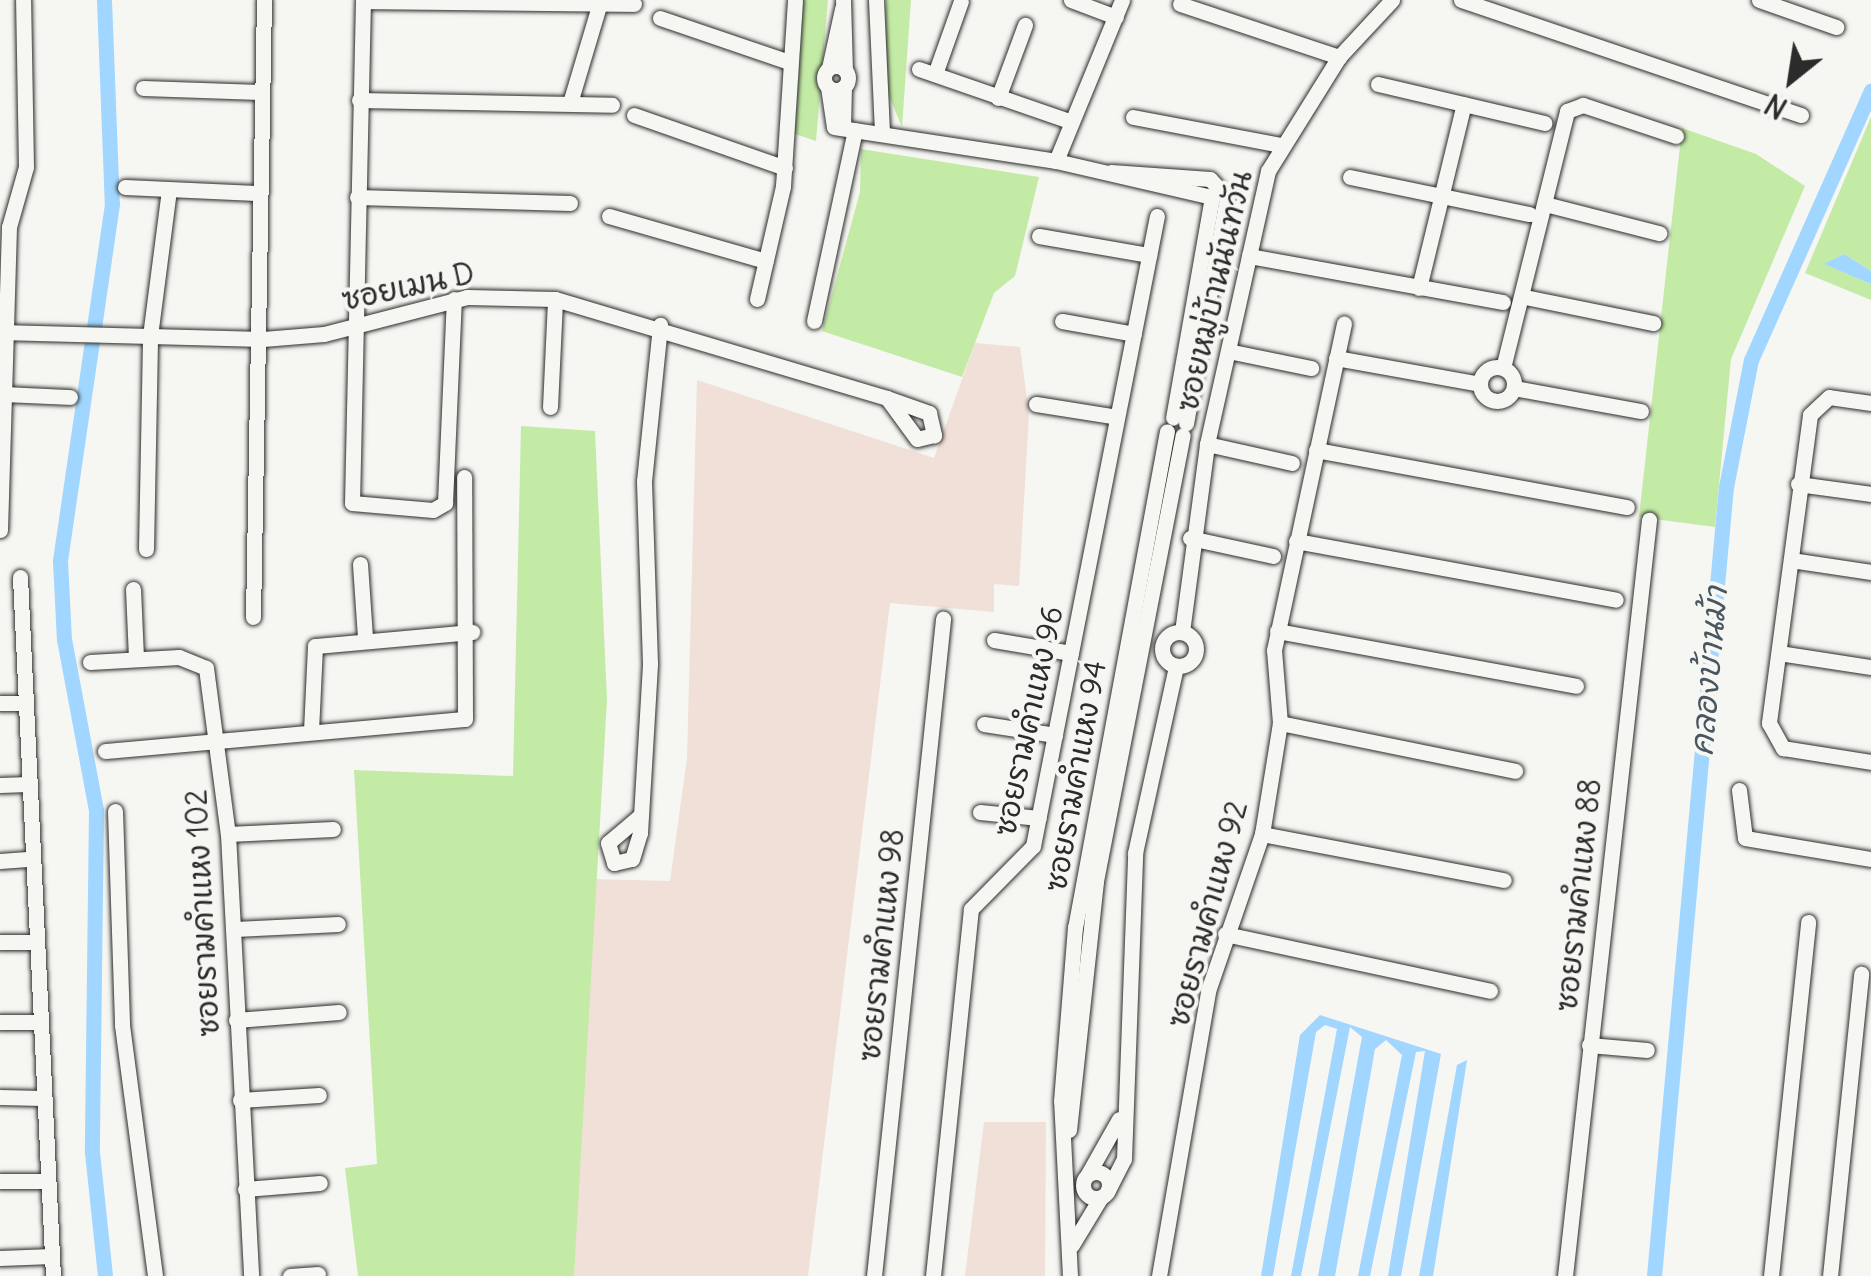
<!DOCTYPE html>
<meta charset="utf-8">
<style>
body{margin:0}
#map{position:relative;width:1871px;height:1276px;overflow:hidden;background:#f6f6f2;font-family:Delius,"Playpen Sans Thai",sans-serif}
div>[style]{position:absolute}
.built>*{inset:0;background:#f1e0d8}
.green>*{inset:0;background:#c4eba6}
.water>*{inset:0;background:#a0d6ff}
.canal>*{height:15px;margin:-7.5px;padding:0 7.5px;transform-origin:7.5px;border-radius:7.5px;background:#a0d6ff}
.roads{filter:drop-shadow(0 0 2px #2b2b2b) drop-shadow(0 0 2px #2b2b2b)}
.street>*{height:15px;margin:-7.5px;padding:0 7.5px;transform-origin:7.5px;border-radius:7.5px;background:#f6f6f2}
.street>.ring{margin:-7.5px;padding:0;box-sizing:content-box;background:none;border:15px solid #f6f6f2;border-radius:50%}
span{translate:-50% -50%;white-space:nowrap;text-align:center;line-height:1.15;-webkit-text-stroke:8px #f6f6f2;paint-order:stroke}
.street-label{font-size:30px;color:#2b2b2b}
.water-label{font-size:32px;color:#485660;font-style:italic}
.north{position:absolute;left:1741px;top:30px;width:100px;height:100px;-webkit-text-stroke:8px #f6f6f2;paint-order:stroke;rotate:210deg;font-size:28px;font-weight:700;line-height:40px;text-align:center;color:#2b2b2b}
.north::after{content:'';display:block;margin:auto;width:35px;height:45px;background:#2b2b2b;clip-path:polygon(50% 0,100% 100%,50% 72%,0 100%)}
</style>
<div id="map">
<div class="built">
<i style="clip-path:polygon(975px 343px,1020px 347px,1029px 414px,1019px 586px,994px 584px,994px 612px,890px 603px,808px 1276px,574px 1276px,592px 879px,670px 881px,687px 758px,697px 380px,934px 458px)"></i>
<i style="clip-path:polygon(984px 1122px,1046px 1122px,1045px 1276px,965px 1276px)"></i>
</div>
<div class="green">
<i style="clip-path:polygon(800px 0,828px 0,816px 141px,795px 134px)"></i>
<i style="clip-path:polygon(886px 0,911px 0,902px 127px,885px 87px)"></i>
<i style="clip-path:polygon(1871px 117px,1871px 271px,1844px 254px,1825px 264px,1871px 284px,1871px 300px,1805px 273px)"></i>
<i style="clip-path:polygon(1682px 128px,1756px 154px,1805px 186px,1731px 359px,1715px 527px,1639px 517px)"></i>
<i style="clip-path:polygon(861px 149px,1039px 177px,1015px 276px,994px 293px,962px 377px,822px 331px,860px 192px)"></i>
<i style="clip-path:polygon(521px 426px,595px 431px,607px 700px,574px 1276px,358px 1276px,345px 1168px,377px 1164px,354px 770px,513px 776px)"></i>
</div>
<div class="water">
<i style="clip-path:polygon(1844px 254px,1871px 271px,1871px 284px,1824px 264px)"></i>
<i style="clip-path:polygon(1320px 1015px,1441px 1054px,1401px 1276px,1388px 1276px,1425px 1051px,1416px 1052px,1370px 1276px,1358px 1276px,1402px 1055px,1386px 1040px,1375px 1049px,1335px 1276px,1318px 1276px,1362px 1037px,1350px 1027px,1301px 1276px,1291px 1276px,1337px 1029px,1325px 1025px,1316px 1032px,1273px 1276px,1261px 1276px,1300px 1035px)"></i>
<i style="clip-path:polygon(1467px 1060px,1433px 1276px,1419px 1276px,1457px 1065px)"></i>
</div>
<div class="canal">
<i style="left:104px;top:0;width:204px;rotate:87.8deg"></i>
<i style="left:112px;top:204px;width:361px;rotate:98.3deg"></i>
<i style="left:60px;top:561px;width:78px;rotate:87.1deg"></i>
<i style="left:64px;top:639px;width:174px;rotate:79.4deg"></i>
<i style="left:96px;top:810px;width:342px;rotate:90.7deg"></i>
<i style="left:92px;top:1152px;width:125px;rotate:84deg"></i>
<i style="left:1654px;top:1276px;width:792px;rotate:-84.79deg"></i>
<i style="left:1726px;top:487px;width:129px;rotate:-78.9deg"></i>
<i style="left:1751px;top:360px;width:295px;rotate:-66deg"></i>
</div>
<div class="roads">
<div class="street">
<i style="left:363px;top:0;width:503px;rotate:91.25deg"></i>
<i style="left:352px;top:503px;width:81px;rotate:4.9deg"></i>
<i style="left:433px;top:510px;width:14px;rotate:-30deg"></i>
<i style="left:445px;top:503px;width:204px;rotate:-87.5deg"></i>
<i style="left:843px;top:0;width:70px;rotate:88.4deg"></i>
<i style="left:876px;top:0;width:134px;rotate:87.4deg"></i>
<i style="left:1071px;top:0;width:48px;rotate:20.7deg"></i>
<i style="left:1461px;top:0;width:359px;rotate:18.7deg"></i>
<i style="left:1759px;top:0;width:82px;rotate:19.3deg"></i>
<i style="left:363px;top:1px;width:271px;rotate:0.6deg"></i>
<i style="left:1180px;top:4px;width:168px;rotate:18.4deg"></i>
<i style="left:660px;top:18px;width:136px;rotate:18.8deg"></i>
<i class="ring" style="left:824px;top:66px;width:9px;height:9px"></i>
<i style="left:829px;top:68px;width:60px;rotate:-77.6deg"></i>
<i style="left:919px;top:69px;width:159px;rotate:19.1deg"></i>
<i style="left:935px;top:74px;width:77px;rotate:-70.4deg"></i>
<i style="left:1378px;top:84px;width:171px;rotate:13.2deg"></i>
<i style="left:828px;top:87px;width:40px;rotate:81.5deg"></i>
<i style="left:834px;top:127px;width:225px;rotate:8.7deg"></i>
<i style="left:1056px;top:161px;width:160px;rotate:13deg"></i>
<i style="left:1212px;top:197px;width:224px;rotate:100deg"></i>
<i style="left:143px;top:88px;width:117px;rotate:2deg"></i>
<i style="left:998px;top:98px;width:78px;rotate:-69.7deg"></i>
<i style="left:359px;top:100px;width:253px;rotate:1.1deg"></i>
<i style="left:570px;top:103px;width:101px;rotate:-73.4deg"></i>
<i style="left:634px;top:115px;width:160px;rotate:19.3deg"></i>
<i style="left:1133px;top:117px;width:151px;rotate:10.7deg"></i>
<i style="left:843px;top:127px;width:40px;rotate:-88.6deg"></i>
<i style="left:1056px;top:161px;width:174px;rotate:-67.7deg"></i>
<i style="left:1111px;top:172px;width:99px;rotate:4deg"></i>
<i style="left:1210px;top:179px;width:25px;rotate:48deg"></i>
<i style="left:1227px;top:198px;width:229px;rotate:100.3deg"></i>
<i style="left:1350px;top:177px;width:183px;rotate:11.7deg"></i>
<i style="left:125px;top:187px;width:131px;rotate:2.6deg"></i>
<i style="left:357px;top:197px;width:213px;rotate:1.6deg"></i>
<i style="left:1545px;top:204px;width:118px;rotate:14.3deg"></i>
<i style="left:609px;top:216px;width:163px;rotate:16deg"></i>
<i style="left:1039px;top:236px;width:112px;rotate:9.8deg"></i>
<i style="left:1249px;top:256px;width:258px;rotate:10.3deg"></i>
<i style="left:1419px;top:288px;width:189px;rotate:-76.3deg"></i>
<i style="left:1525px;top:297px;width:131px;rotate:11.5deg"></i>
<i style="left:757px;top:299px;width:116px;rotate:-77deg"></i>
<i style="left:783px;top:186px;width:186px;rotate:-86.3deg"></i>
<i style="left:814px;top:321px;width:195px;rotate:-77.9deg"></i>
<i style="left:1062px;top:321px;width:73px;rotate:10.2deg"></i>
<i style="left:0;top:332px;width:263px;rotate:1.5deg"></i>
<i style="left:263px;top:339px;width:61px;rotate:-4.7deg"></i>
<i style="left:324px;top:334px;width:148px;rotate:-14.5deg"></i>
<i style="left:467px;top:297px;width:88px;rotate:1.3deg"></i>
<i style="left:555px;top:299px;width:346px;rotate:16.6deg"></i>
<i style="left:1228px;top:351px;width:85px;rotate:11.6deg"></i>
<i style="left:1336px;top:358px;width:146px;rotate:10.2deg"></i>
<i class="ring" style="left:1480px;top:367px;width:19px;height:19px"></i>
<i style="left:1503px;top:368px;width:265px;rotate:-76deg"></i>
<i style="left:1567px;top:111px;width:17px;rotate:-21deg"></i>
<i style="left:1583px;top:105px;width:98px;rotate:18.4deg"></i>
<i style="left:1514px;top:388px;width:129px;rotate:10.3deg"></i>
<i style="left:6px;top:394px;width:64px;rotate:2.7deg"></i>
<i style="left:887px;top:398px;width:45px;rotate:19.7deg"></i>
<i style="left:929px;top:413px;width:23px;rotate:77deg"></i>
<i style="left:934px;top:435px;width:17px;rotate:167deg"></i>
<i style="left:917px;top:439px;width:51px;rotate:-126.2deg"></i>
<i style="left:1871px;top:403px;width:42px;rotate:-171.9deg"></i>
<i style="left:1829px;top:397px;width:26px;rotate:137deg"></i>
<i style="left:1810px;top:415px;width:311px;rotate:97.6deg"></i>
<i style="left:1769px;top:723px;width:29px;rotate:61deg"></i>
<i style="left:1783px;top:748px;width:89px;rotate:9deg"></i>
<i style="left:1036px;top:404px;width:82px;rotate:9.1deg"></i>
<i style="left:550px;top:407px;width:108px;rotate:-87.3deg"></i>
<i style="left:1207px;top:444px;width:87px;rotate:12.6deg"></i>
<i style="left:1316px;top:450px;width:316px;rotate:10.4deg"></i>
<i style="left:1798px;top:484px;width:74px;rotate:7.8deg"></i>
<i style="left:0;top:530px;width:303px;rotate:-88.3deg"></i>
<i style="left:9px;top:227px;width:62px;rotate:-74.2deg"></i>
<i style="left:26px;top:167px;width:167px;rotate:-91deg"></i>
<i style="left:1190px;top:538px;width:85px;rotate:12.2deg"></i>
<i style="left:1296px;top:541px;width:325px;rotate:10.4deg"></i>
<i style="left:146px;top:549px;width:213px;rotate:-88.9deg"></i>
<i style="left:150px;top:336px;width:147px;rotate:-82.6deg"></i>
<i style="left:1791px;top:560px;width:81px;rotate:8.5deg"></i>
<i style="left:360px;top:564px;width:74px;rotate:86.1deg"></i>
<i style="left:20px;top:577px;width:700px;rotate:87.3deg"></i>
<i style="left:133px;top:589px;width:70px;rotate:87.5deg"></i>
<i style="left:253px;top:617px;width:617px;rotate:-88.98deg"></i>
<i style="left:1277px;top:631px;width:304px;rotate:10.4deg"></i>
<i style="left:1182px;top:632px;width:190px;rotate:-82.4deg"></i>
<i style="left:1207px;top:444px;width:280px;rotate:-77.4deg"></i>
<i style="left:1268px;top:171px;width:134px;rotate:-58.1deg"></i>
<i style="left:1339px;top:57px;width:78px;rotate:-47.1deg"></i>
<i class="ring" style="left:1162px;top:632px;width:19px;height:19px"></i>
<i style="left:994px;top:640px;width:78px;rotate:9.6deg"></i>
<i style="left:1779px;top:653px;width:93px;rotate:8.7deg"></i>
<i style="left:90px;top:662px;width:89px;rotate:-3.2deg"></i>
<i style="left:179px;top:657px;width:29px;rotate:22deg"></i>
<i style="left:206px;top:668px;width:167px;rotate:82.5deg"></i>
<i style="left:228px;top:834px;width:443px;rotate:87deg"></i>
<i style="left:0;top:703px;width:24px"></i>
<i style="left:1280px;top:723px;width:240px;rotate:11.5deg"></i>
<i style="left:984px;top:724px;width:72px;rotate:8.8deg"></i>
<i style="left:311px;top:731px;width:85px;rotate:-87.3deg"></i>
<i style="left:315px;top:646px;width:158px;rotate:-5.1deg"></i>
<i style="left:105px;top:751px;width:361px;rotate:-5.1deg"></i>
<i style="left:465px;top:719px;width:242px;rotate:-90.2deg"></i>
<i style="left:0;top:785px;width:28px;rotate:-2deg"></i>
<i style="left:1739px;top:790px;width:48px;rotate:82.9deg"></i>
<i style="left:1745px;top:838px;width:128px;rotate:9.5deg"></i>
<i style="left:115px;top:811px;width:214px;rotate:88.1deg"></i>
<i style="left:122px;top:1025px;width:253px;rotate:82.5deg"></i>
<i style="left:980px;top:812px;width:59px;rotate:5.8deg"></i>
<i style="left:641px;top:815px;width:43px;rotate:139.7deg"></i>
<i style="left:608px;top:843px;width:21px;rotate:73deg"></i>
<i style="left:614px;top:863px;width:18px;rotate:-13deg"></i>
<i style="left:632px;top:859px;width:27px;rotate:-73deg"></i>
<i style="left:640px;top:833px;width:170px;rotate:-86.6deg"></i>
<i style="left:650px;top:663px;width:182px;rotate:-91.9deg"></i>
<i style="left:644px;top:481px;width:157px;rotate:-84.1deg"></i>
<i style="left:228px;top:834px;width:105px;rotate:-2.7deg"></i>
<i style="left:1262px;top:834px;width:246px;rotate:10.8deg"></i>
<i style="left:0;top:861px;width:31px;rotate:-4deg"></i>
<i style="left:235px;top:929px;width:103px;rotate:-2.8deg"></i>
<i style="left:1225px;top:934px;width:271px;rotate:12.1deg"></i>
<i style="left:0;top:942px;width:35px"></i>
<i style="left:236px;top:1020px;width:103px;rotate:-4.4deg"></i>
<i style="left:0;top:1022px;width:38px"></i>
<i style="left:1589px;top:1045px;width:58px;rotate:4.9deg"></i>
<i style="left:0;top:1097px;width:42px;rotate:1.4deg"></i>
<i style="left:240px;top:1100px;width:79px;rotate:-3.6deg"></i>
<i style="left:1069px;top:1130px;width:250px;rotate:-83.8deg"></i>
<i style="left:1096px;top:881px;width:454px;rotate:-79deg"></i>
<i class="ring" style="left:1083px;top:1172px;width:11px;height:11px"></i>
<i style="left:1088px;top:1174px;width:63px;rotate:-60.6deg"></i>
<i style="left:0;top:1181px;width:47px"></i>
<i style="left:245px;top:1189px;width:75px;rotate:-4.6deg"></i>
<i style="left:1107px;top:1192px;width:37px;rotate:-63deg"></i>
<i style="left:1124px;top:1159px;width:306px;rotate:-87.9deg"></i>
<i style="left:1135px;top:853px;width:191px;rotate:-77.6deg"></i>
<i style="left:1072px;top:1245px;width:56px;rotate:-58.9deg"></i>
<i style="left:0;top:1258px;width:52px;rotate:-2.2deg"></i>
<i style="left:290px;top:1276px;width:28px;rotate:-4deg"></i>
<i style="left:874px;top:1276px;width:661px;rotate:-84deg"></i>
<i style="left:933px;top:1276px;width:369px;rotate:-84.1deg"></i>
<i style="left:971px;top:909px;width:88px;rotate:-45.5deg"></i>
<i style="left:1033px;top:846px;width:642px;rotate:-78.87deg"></i>
<i style="left:1070px;top:1276px;width:175px;rotate:-92.9deg"></i>
<i style="left:1061px;top:1101px;width:174px;rotate:-85.4deg"></i>
<i style="left:1075px;top:928px;width:505px;rotate:-79.51deg"></i>
<i style="left:1159px;top:1276px;width:289px;rotate:-80.2deg"></i>
<i style="left:1208px;top:991px;width:166px;rotate:-71deg"></i>
<i style="left:1262px;top:834px;width:112px;rotate:-80.8deg"></i>
<i style="left:1280px;top:723px;width:73px;rotate:-94.7deg"></i>
<i style="left:1274px;top:650px;width:334px;rotate:-77.9deg"></i>
<i style="left:1565px;top:1276px;width:761px;rotate:-83.66deg"></i>
<i style="left:1771px;top:1276px;width:356px;rotate:-84deg"></i>
<i style="left:1830px;top:1276px;width:304px;rotate:-84.1deg"></i>
</div>
</div>
<div class="street-label">
<span style="left:408px;top:286px;rotate:-12deg">ซอยเมน D</span>
<span style="left:1214px;top:291px;rotate:-77deg">ซอยหมู่บ้านนันทวัน</span>
<span style="left:1028px;top:721px;rotate:-78deg">ซอยรามคําแหง 96</span>
<span style="left:1075px;top:776px;rotate:-80deg">ซอยรามคําแหง 94</span>
<span style="left:1578px;top:895px;rotate:-84deg">ซอยรามคำแหง 88</span>
<span style="left:202px;top:913px;rotate:-93deg">ซอยรามคําแหง 102</span>
<span style="left:1207px;top:914px;rotate:-75deg">ซอยรามคําแหง 92</span>
<span style="left:881px;top:945px;rotate:-84deg">ซอยรามคําแหง 98</span>
</div>
<div class="water-label">
<span style="left:1709px;top:671px;rotate:-85deg">คลองบ้านม้า</span>
</div>
<div class="north">N</div>
</div>
